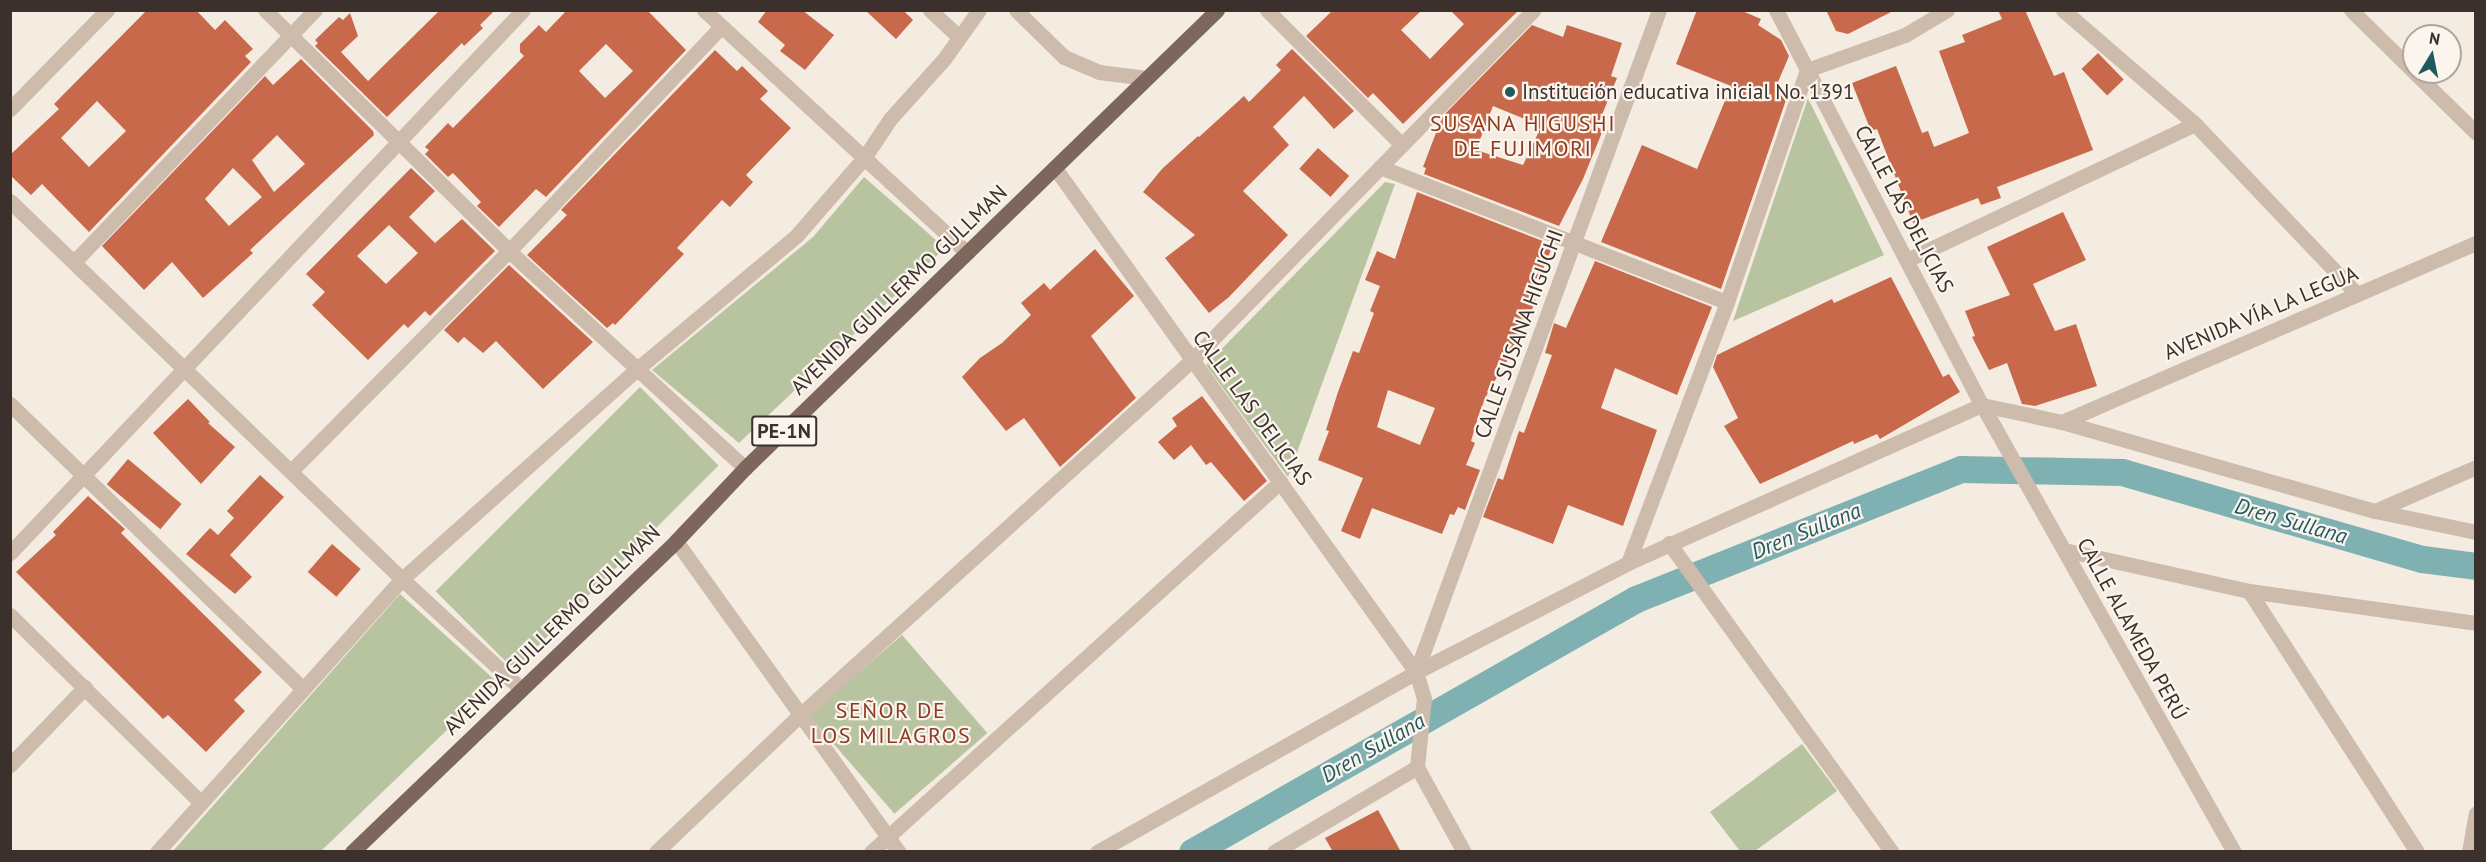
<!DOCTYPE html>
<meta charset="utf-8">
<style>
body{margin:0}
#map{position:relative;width:2486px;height:862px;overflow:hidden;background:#f4ebe1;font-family:"PT Sans",sans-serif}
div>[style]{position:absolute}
.green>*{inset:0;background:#b8c4a0;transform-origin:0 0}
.canal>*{height:27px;margin:-13.5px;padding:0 13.5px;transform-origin:13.5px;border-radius:13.5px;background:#7fb0b2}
.building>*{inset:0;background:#c8694b;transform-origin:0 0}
.minor>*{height:15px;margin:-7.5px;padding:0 7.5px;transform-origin:7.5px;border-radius:7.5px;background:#cdbbac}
.major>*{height:15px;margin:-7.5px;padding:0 7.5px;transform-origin:7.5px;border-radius:7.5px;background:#7d675c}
.dots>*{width:16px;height:16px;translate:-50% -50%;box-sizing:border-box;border:3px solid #fbf5ee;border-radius:50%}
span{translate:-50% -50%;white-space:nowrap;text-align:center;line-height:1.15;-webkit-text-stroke:4.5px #fbf5ee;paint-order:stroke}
.shield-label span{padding:2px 4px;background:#fbf5ee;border:2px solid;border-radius:4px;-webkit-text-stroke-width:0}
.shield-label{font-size:20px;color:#3b302b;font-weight:700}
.poi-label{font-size:21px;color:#3b302b}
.left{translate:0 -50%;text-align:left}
.street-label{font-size:21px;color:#3b302b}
.neighbourhood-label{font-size:22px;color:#8c3b22;letter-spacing:1.5px}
.water-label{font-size:22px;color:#1f5a5e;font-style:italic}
.frame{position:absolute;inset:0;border:12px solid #3b302b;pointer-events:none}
.north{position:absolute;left:2402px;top:24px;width:60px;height:60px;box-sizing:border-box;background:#fbf5ee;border:2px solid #aea6a0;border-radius:50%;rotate:10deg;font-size:16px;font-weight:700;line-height:24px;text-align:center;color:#3b302b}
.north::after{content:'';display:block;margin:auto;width:21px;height:27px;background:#1f5a5e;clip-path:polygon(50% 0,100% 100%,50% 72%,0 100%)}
</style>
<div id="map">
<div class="green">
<i style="clip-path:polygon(1808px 98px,1884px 255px,1733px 321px)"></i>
<i style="clip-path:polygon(864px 177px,945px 248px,739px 443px,652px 370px,813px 237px)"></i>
<i style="clip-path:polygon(1385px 182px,1395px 184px,1288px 477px,1206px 365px)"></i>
<i style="left:640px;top:387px;width:111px;height:289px;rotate:45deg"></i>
<i style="clip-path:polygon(400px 594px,497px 682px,321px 851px,173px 851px)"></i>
<i style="left:902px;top:635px;width:130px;height:123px;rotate:49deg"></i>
<i style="clip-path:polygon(1802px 744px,1837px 791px,1755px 851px,1740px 851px,1710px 812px)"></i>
</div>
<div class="canal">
<i style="left:1192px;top:852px;width:511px;rotate:-29.68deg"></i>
<i style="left:1636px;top:599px;width:350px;rotate:-21.8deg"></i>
<i style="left:1961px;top:469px;width:161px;rotate:1.1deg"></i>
<i style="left:2122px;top:472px;width:312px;rotate:16.2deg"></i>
<i style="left:2422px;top:559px;width:54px;rotate:7.4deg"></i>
</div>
<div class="building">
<i style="clip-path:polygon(evenodd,147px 10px,196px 10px,215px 30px,225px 20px,253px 49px,245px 56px,251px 62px,89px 232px,42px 184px,31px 195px,10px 175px,10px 155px,59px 109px,54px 104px,147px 10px,97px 101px,126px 131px,89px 167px,61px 138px,97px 101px)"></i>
<i style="clip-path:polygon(440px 10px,495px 10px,480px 25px,483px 28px,464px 46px,462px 43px,387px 117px,315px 46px,318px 43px,315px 40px,339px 17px,343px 20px,350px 13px,358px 36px,341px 52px,368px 81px)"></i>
<i style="clip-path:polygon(evenodd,567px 10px,647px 10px,686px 50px,546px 197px,536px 189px,499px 227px,477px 206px,481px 202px,453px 173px,448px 177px,425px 154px,429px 150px,425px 147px,448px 123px,453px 128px,524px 56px,520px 52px,520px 44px,539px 25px,546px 32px,567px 10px,606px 44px,633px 71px,605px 98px,579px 71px,606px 44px)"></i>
<i style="clip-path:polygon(767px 10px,802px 10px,834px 35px,805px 70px,780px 51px,785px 45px,758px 22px)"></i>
<i style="clip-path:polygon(865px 10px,903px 10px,913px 20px,896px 39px)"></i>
<i style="clip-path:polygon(1333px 10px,1422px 10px,1401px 30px,1430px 59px,1464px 24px,1450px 10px,1519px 10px,1403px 124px,1373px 93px,1368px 98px,1306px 36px)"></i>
<i style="clip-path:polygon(1697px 10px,1740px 10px,1761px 19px,1758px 25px,1781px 40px,1789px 56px,1778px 82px,1786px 100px,1721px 289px,1601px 242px,1642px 145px,1697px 169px,1731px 86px,1676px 64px)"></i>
<i style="clip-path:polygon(1826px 10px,1895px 10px,1848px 34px,1836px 31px)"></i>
<i style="clip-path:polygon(1998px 10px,2025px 10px,2054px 76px,2064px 72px,2093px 150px,1997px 187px,2001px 198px,1981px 205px,1978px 198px,1913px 223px,1877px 129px,1871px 131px,1852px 83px,1896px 66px,1922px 133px,1928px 131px,1934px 147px,1969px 133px,1939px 51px,1965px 42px,1962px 35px,2002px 19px)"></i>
<i style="clip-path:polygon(evenodd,1532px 25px,1563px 37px,1567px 25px,1622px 43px,1611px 76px,1617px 78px,1597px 127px,1603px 130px,1583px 179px,1559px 226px,1424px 174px,1426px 168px,1423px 167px,1442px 117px,1532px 25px,1493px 106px,1532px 122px,1531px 125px,1540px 129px,1523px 165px,1476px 150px,1493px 106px)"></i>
<i style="clip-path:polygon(1292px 49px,1354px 111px,1334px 129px,1304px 96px,1273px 127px,1289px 145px,1243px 191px,1288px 235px,1229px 297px,1209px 313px,1165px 258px,1195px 235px,1143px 192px,1162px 169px,1198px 136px,1199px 137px,1244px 96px,1249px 102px,1281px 70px,1276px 65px)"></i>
<i style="clip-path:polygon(715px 50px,737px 71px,742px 66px,768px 91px,760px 99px,791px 128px,746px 175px,753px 182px,730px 207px,722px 200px,677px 248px,684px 254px,615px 325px,613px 323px,607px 328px,527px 255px,567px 215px,561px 210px)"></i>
<i style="left:2098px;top:53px;width:37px;height:23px;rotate:46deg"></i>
<i style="clip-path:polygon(evenodd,301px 59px,373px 131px,374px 135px,250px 250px,253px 253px,203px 298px,172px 262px,144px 290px,102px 246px,265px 76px,273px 85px,301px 59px,277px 135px,305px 164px,274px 192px,252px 160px,277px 135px,301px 59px,233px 168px,262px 197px,229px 226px,205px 199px,233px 168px)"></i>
<i style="left:1318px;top:148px;width:42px;height:28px;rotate:42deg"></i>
<i style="clip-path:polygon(evenodd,411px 168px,435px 191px,409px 217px,435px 243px,462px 219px,495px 251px,430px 316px,425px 311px,408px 328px,404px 324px,368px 360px,312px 305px,325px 292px,306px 274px,411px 168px,389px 225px,418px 253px,386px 284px,357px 256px,389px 225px)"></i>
<i style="clip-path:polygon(evenodd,1417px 192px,1553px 245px,1531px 298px,1536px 300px,1517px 345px,1489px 390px,1480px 411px,1471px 441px,1475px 443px,1466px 465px,1480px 470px,1465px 510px,1458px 507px,1454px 515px,1450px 514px,1442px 534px,1372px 508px,1360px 539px,1341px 531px,1363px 478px,1318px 460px,1329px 431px,1326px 430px,1338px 392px,1353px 351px,1359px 353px,1374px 313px,1370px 311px,1380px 286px,1365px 280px,1377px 251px,1395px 259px,1417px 192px,1388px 390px,1435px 408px,1420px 445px,1377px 427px,1388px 390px)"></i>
<i style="clip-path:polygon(2063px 212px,2086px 260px,2033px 284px,2055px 331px,2076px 324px,2097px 386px,2035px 406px,2022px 404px,2007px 363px,1989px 370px,1972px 337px,1975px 336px,1965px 311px,2010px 295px,1987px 247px)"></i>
<i style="clip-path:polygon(1095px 249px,1134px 296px,1091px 336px,1136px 398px,1060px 467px,1024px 418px,1006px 431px,962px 377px,980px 358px,1002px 343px,1031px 315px,1021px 303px,1044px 283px,1050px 290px)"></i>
<i style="clip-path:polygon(1595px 261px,1712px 307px,1677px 395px,1615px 368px,1601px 408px,1657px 430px,1623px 526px,1568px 505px,1553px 544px,1483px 517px,1498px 478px,1503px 480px,1519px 431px,1524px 433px,1552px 355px,1545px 353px,1554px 323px,1566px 328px)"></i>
<i style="clip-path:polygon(509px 265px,593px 342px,543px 389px,496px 341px,483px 353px,464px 337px,458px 343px,444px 330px)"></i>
<i style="clip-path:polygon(1891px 277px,1943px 377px,1949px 374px,1960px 392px,1880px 439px,1877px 434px,1854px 444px,1853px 441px,1760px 484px,1724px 426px,1738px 418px,1713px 367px,1717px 355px,1832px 299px,1834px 303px)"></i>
<i style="clip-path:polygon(1202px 396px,1267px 481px,1244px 501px,1211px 462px,1206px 465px,1191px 445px,1174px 460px,1158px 442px,1177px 426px,1172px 418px)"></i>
<i style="clip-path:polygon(188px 399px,210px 422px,208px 423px,235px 447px,201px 484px,153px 433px)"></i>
<i style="left:128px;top:459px;width:70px;height:33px;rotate:40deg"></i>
<i style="clip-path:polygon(260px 475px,284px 497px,230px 555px,252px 577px,235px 594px,186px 554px,210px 528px,218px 535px,234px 518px,227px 511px)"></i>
<i style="clip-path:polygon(88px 496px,125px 529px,121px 533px,262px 672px,234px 700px,245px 711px,206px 752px,168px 715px,163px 719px,16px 572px,56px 535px,53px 532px)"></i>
<i style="left:332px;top:544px;width:38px;height:37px;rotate:41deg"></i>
<i style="clip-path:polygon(1378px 810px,1401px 852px,1333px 852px,1325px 838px)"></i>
</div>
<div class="minor">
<i style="left:265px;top:10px;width:343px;rotate:44.6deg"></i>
<i style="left:509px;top:251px;width:321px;rotate:42.6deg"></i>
<i style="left:704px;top:10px;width:358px;rotate:42.7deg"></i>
<i style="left:930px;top:10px;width:40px;rotate:43deg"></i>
<i style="left:1016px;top:10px;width:67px;rotate:44.4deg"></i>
<i style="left:1064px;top:57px;width:38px;rotate:23deg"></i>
<i style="left:1099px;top:72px;width:48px;rotate:7.1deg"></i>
<i style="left:1267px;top:10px;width:191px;rotate:45deg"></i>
<i style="left:1776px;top:10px;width:445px;rotate:62.5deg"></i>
<i style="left:1982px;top:405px;width:513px;rotate:60.59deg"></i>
<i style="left:2063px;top:10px;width:174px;rotate:40.8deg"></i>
<i style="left:2195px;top:124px;width:235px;rotate:46.4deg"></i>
<i style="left:2351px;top:10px;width:175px;rotate:44.5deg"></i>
<i style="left:10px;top:109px;width:139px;rotate:-45.6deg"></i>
<i style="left:1380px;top:167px;width:372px;rotate:21.3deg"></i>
<i style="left:1055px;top:168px;width:620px;rotate:54.39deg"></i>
<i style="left:1416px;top:672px;width:27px;rotate:73deg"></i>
<i style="left:1424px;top:698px;width:69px;rotate:95.8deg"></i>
<i style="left:1417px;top:767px;width:97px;rotate:61.1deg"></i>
<i style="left:10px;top:201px;width:545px;rotate:43.96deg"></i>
<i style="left:402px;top:579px;width:162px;rotate:42.7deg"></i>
<i style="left:1907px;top:260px;width:318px;rotate:-25.3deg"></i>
<i style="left:74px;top:262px;width:349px;rotate:-46.3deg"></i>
<i style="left:10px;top:404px;width:409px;rotate:44.2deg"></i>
<i style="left:2062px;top:422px;width:451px;rotate:-23.4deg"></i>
<i style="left:292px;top:470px;width:308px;rotate:-45.3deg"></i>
<i style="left:509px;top:251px;width:308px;rotate:-46.6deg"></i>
<i style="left:2375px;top:511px;width:110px;rotate:-23.5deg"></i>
<i style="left:676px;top:541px;width:383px;rotate:54.4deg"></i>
<i style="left:1669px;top:543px;width:381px;rotate:54.2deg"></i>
<i style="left:2064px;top:550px;width:189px;rotate:12.5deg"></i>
<i style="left:2249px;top:591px;width:229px;rotate:8deg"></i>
<i style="left:10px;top:553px;width:747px;rotate:-46.63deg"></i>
<i style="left:1628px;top:563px;width:279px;rotate:-69.2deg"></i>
<i style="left:1727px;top:302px;width:245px;rotate:-71deg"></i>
<i style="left:1807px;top:70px;width:104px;rotate:-19.7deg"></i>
<i style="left:1905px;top:35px;width:49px;rotate:-30.8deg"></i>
<i style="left:2249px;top:591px;width:310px;rotate:57.2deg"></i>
<i style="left:10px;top:615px;width:268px;rotate:44.5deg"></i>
<i style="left:1416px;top:672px;width:705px;rotate:-69.84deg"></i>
<i style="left:10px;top:765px;width:108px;rotate:-46.1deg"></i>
<i style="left:157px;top:852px;width:367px;rotate:-48.1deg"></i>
<i style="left:402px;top:579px;width:315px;rotate:-41.8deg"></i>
<i style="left:637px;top:369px;width:209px;rotate:-39.9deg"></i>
<i style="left:797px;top:235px;width:102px;rotate:-49deg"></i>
<i style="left:864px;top:158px;width:47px;rotate:-56.3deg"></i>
<i style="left:890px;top:119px;width:81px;rotate:-48deg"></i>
<i style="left:944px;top:59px;width:60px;rotate:-54.5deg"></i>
<i style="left:656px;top:852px;width:199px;rotate:-43.6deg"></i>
<i style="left:800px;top:715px;width:529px;rotate:-42.16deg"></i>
<i style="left:1192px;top:360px;width:489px;rotate:-45.7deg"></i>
<i style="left:871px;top:852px;width:552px;rotate:-42.13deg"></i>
<i style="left:1097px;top:852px;width:366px;rotate:-29.4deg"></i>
<i style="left:1416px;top:672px;width:238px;rotate:-27.2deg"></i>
<i style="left:1628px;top:563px;width:388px;rotate:-24.1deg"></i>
<i style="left:1982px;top:405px;width:82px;rotate:12deg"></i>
<i style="left:2062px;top:422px;width:325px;rotate:15.9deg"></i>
<i style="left:2375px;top:511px;width:103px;rotate:11.7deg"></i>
<i style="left:1274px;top:852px;width:166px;rotate:-30.7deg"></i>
<i style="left:2469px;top:852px;width:39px;rotate:-80deg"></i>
</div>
<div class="major">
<i style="left:352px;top:852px;width:449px;rotate:-43.8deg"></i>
<i style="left:676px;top:541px;width:100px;rotate:-46.6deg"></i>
<i style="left:745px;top:468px;width:658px;rotate:-44.14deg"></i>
</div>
<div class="dots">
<i style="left:1510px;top:92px;background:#1f5a5e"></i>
</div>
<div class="shield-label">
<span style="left:784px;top:431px">PE-1N</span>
</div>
<div class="poi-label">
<span class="left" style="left:1522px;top:92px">Institución educativa inicial No. 1391</span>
</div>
<div class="street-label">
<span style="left:1904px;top:209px;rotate:62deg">CALLE LAS DELICIAS</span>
<span style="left:899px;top:290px;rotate:-44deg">AVENIDA GUILLERMO GULLMAN</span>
<span style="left:2261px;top:313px;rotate:-23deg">AVENIDA VÍA LA LEGUA</span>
<span style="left:1519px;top:334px;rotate:-70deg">CALLE SUSANA HIGUCHI</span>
<span style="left:1252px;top:408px;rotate:54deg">CALLE LAS DELICIAS</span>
<span style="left:2132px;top:629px;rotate:61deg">CALLE ALAMEDA PERÚ</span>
<span style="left:552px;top:630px;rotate:-44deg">AVENIDA GUILLERMO GULLMAN</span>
</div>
<div class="neighbourhood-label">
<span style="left:1523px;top:136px">SUSANA HIGUSHI<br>DE FUJIMORI</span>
<span style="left:891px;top:723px">SEÑOR DE<br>LOS MILAGROS</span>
</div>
<div class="water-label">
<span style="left:2291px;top:521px;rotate:16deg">Dren Sullana</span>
<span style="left:1806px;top:531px;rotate:-22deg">Dren Sullana</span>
<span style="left:1373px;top:748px;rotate:-30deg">Dren Sullana</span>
</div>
<div class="frame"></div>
<div class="north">N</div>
</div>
